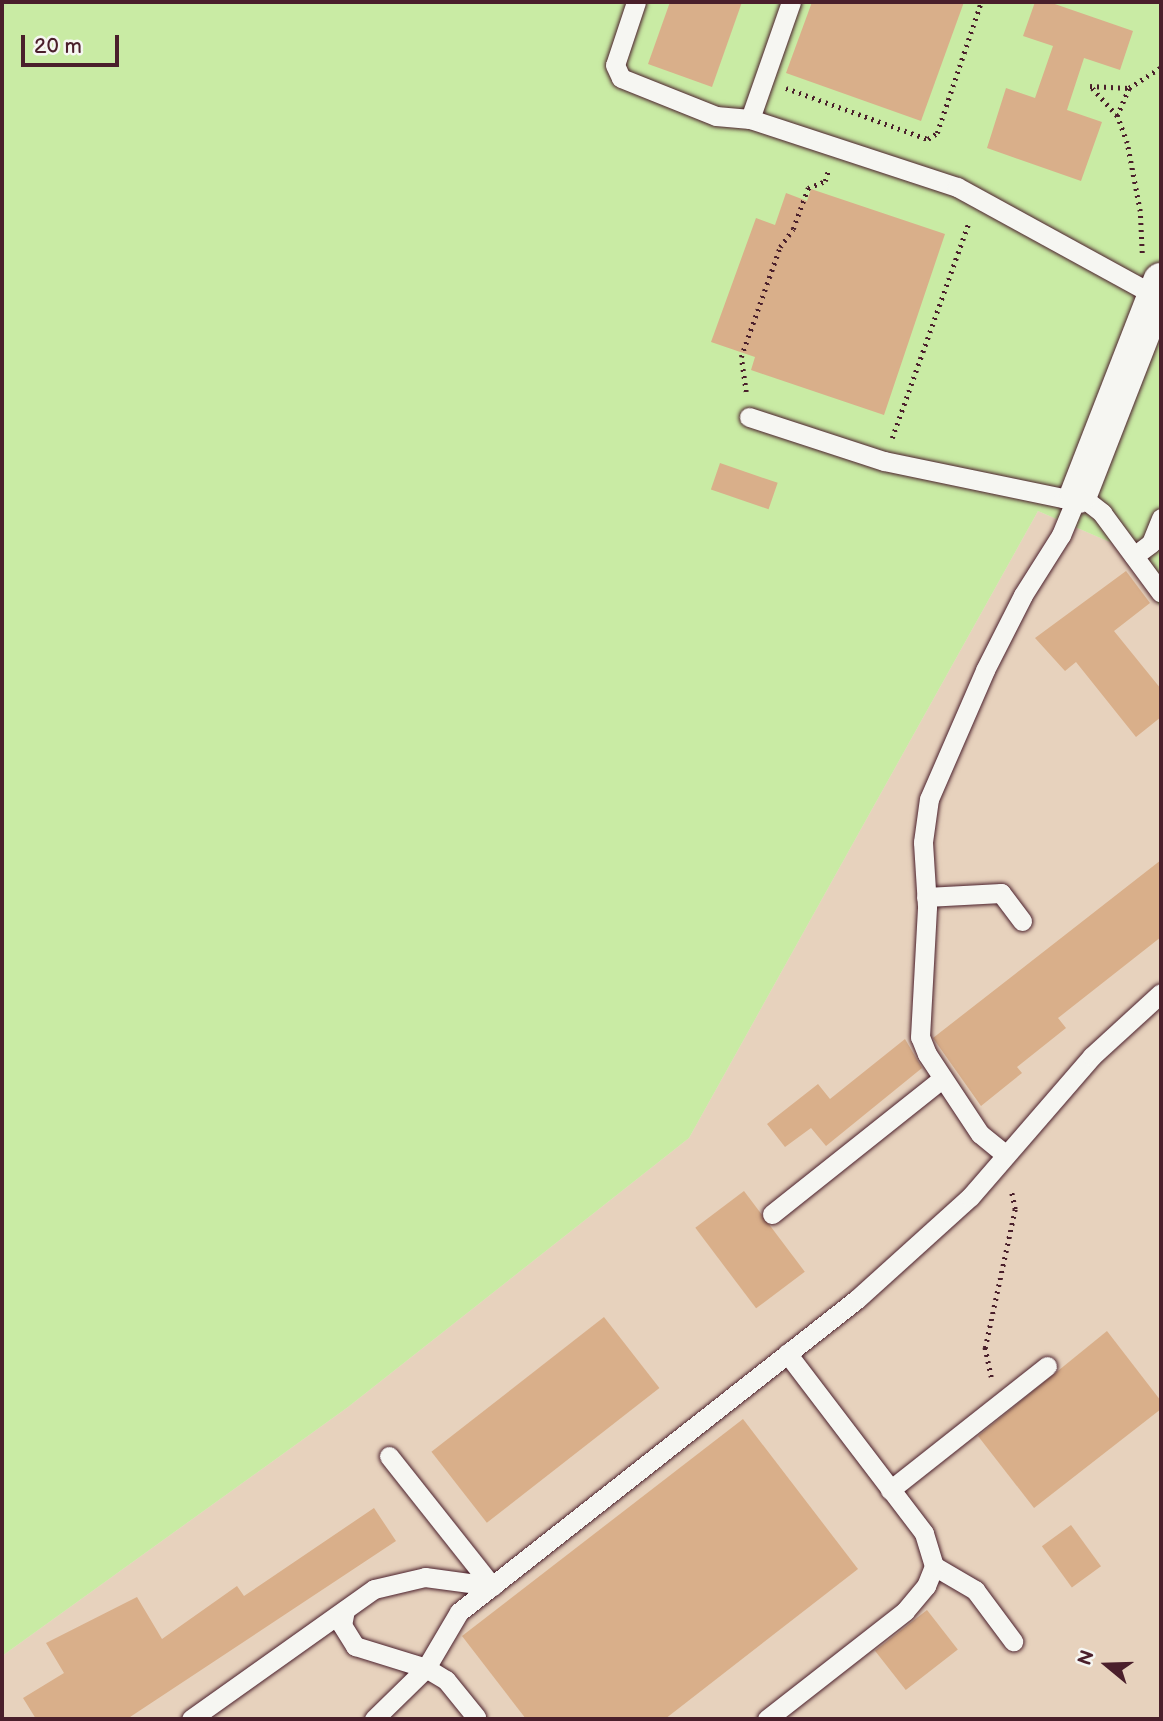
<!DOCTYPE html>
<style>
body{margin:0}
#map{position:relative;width:1163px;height:1721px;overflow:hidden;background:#ede1d3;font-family:"Balsamiq Sans",sans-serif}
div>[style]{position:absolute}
.built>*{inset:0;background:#e7d2bd}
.green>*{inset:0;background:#c9eba4}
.building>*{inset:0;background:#d9af8a;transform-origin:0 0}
.path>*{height:4.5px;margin-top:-2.25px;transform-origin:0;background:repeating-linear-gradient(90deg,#4a1f2b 0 2px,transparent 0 7px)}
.roads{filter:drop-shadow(0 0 2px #4a1f2b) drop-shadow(0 0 2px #4a1f2b)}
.lane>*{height:19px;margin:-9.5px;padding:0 9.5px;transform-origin:9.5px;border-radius:9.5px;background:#f6f6f2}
.street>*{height:37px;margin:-18.5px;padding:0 18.5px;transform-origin:18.5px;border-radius:18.5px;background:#f6f6f2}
span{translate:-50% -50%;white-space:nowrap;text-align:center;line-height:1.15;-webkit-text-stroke:7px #f6f6f2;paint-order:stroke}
.frame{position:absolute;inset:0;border:4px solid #4a1f2b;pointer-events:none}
.north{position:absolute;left:1072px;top:1630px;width:70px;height:70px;-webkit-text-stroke:5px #f6f6f2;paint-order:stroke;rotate:289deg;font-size:19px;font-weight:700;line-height:28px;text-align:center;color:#4a1f2b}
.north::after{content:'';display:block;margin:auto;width:24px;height:32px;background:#4a1f2b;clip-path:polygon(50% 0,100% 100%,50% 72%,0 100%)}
.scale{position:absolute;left:21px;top:35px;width:98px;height:32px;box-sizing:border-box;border:4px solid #4a1f2b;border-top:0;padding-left:9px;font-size:21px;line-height:24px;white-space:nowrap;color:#4a1f2b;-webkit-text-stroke:5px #f6f6f2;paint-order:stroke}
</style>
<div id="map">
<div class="built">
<i style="clip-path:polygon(1038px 511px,1112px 543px,1161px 608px,1161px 1719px,2px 1719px,2px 1656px,348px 1407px,689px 1138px)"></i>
</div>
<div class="green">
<i style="clip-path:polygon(2px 2px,1161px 2px,1161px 608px,1112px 543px,1038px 511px,689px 1138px,348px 1407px,2px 1656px)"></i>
</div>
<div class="building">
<i style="clip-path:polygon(670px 2px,742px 2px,712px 87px,648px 64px)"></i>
<i style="clip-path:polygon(812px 2px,964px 2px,921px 121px,786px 73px)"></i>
<i style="clip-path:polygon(1035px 2px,1049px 2px,1133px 31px,1120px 70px,1084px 58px,1067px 110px,1102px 122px,1081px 181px,987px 148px,1006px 88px,1035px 98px,1053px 46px,1023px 36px)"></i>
<i style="clip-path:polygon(811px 189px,945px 234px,884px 415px,751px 370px,755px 357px,711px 342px,756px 218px,775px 225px,786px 193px,807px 201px)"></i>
<i style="left:720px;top:463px;width:61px;height:28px;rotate:19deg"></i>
<i style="clip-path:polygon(1126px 571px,1150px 603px,1114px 631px,1161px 689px,1161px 717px,1136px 737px,1076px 662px,1065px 671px,1035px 638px)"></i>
<i style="clip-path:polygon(1161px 860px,1161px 937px,1058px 1018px,1066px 1028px,1017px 1067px,1022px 1073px,981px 1106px,933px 1038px)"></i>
<i style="clip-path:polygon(905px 1039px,922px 1068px,826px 1146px,811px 1128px,785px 1147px,767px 1124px,818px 1084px,830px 1099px)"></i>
<i style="left:744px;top:1191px;width:101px;height:61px;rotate:53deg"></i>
<i style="left:604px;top:1317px;width:90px;height:219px;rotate:52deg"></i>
<i style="clip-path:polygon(1107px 1331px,1161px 1401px,1161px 1409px,1034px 1508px,978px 1436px)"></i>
<i style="clip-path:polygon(743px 1419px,858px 1569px,665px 1719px,526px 1719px,462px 1636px)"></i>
<i style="clip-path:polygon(374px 1508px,396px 1541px,127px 1719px,36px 1719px,23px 1698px,64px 1673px,46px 1643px,137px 1597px,162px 1639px,237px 1586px,244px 1596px)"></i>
<i style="left:1071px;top:1525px;width:51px;height:36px;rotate:54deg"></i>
<i style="left:927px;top:1610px;width:50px;height:66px;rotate:52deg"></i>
</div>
<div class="path">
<i style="left:786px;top:88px;width:151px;rotate:19.8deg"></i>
<i style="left:928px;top:139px;width:11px;rotate:-34deg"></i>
<i style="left:937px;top:133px;width:138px;rotate:-71.4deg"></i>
<i style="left:1117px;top:116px;width:30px;rotate:-67deg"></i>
<i style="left:1142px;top:253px;width:42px;rotate:-92.7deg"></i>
<i style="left:1140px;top:211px;width:69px;rotate:-100.8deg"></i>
<i style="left:1127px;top:143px;width:29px;rotate:-110deg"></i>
<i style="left:1117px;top:116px;width:40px;rotate:-132deg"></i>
<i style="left:1090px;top:86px;width:39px;rotate:3deg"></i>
<i style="left:1129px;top:88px;width:38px;rotate:-33deg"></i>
<i style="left:746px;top:392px;width:35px;rotate:-98deg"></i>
<i style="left:741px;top:357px;width:117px;rotate:-70.5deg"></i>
<i style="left:780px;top:247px;width:22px;rotate:-54deg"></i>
<i style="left:793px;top:229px;width:44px;rotate:-69.9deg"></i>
<i style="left:808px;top:188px;width:18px;rotate:-22deg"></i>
<i style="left:825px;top:181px;width:10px;rotate:-73deg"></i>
<i style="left:892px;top:438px;width:229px;rotate:-70.4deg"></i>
<i style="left:991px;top:1377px;width:30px;rotate:-102deg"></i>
<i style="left:985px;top:1348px;width:142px;rotate:-77.8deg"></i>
<i style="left:1015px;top:1209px;width:19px;rotate:-102deg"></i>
</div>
<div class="roads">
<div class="lane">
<i style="left:636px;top:2px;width:66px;rotate:108.4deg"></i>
<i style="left:615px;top:65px;width:14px;rotate:65deg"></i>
<i style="left:621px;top:78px;width:102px;rotate:21.8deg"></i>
<i style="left:716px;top:116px;width:34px;rotate:5deg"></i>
<i style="left:750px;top:119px;width:218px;rotate:18.2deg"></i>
<i style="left:957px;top:187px;width:225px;rotate:28.7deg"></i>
<i style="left:750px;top:119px;width:124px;rotate:-70.7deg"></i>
<i style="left:749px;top:417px;width:142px;rotate:18.1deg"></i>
<i style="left:884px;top:461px;width:183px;rotate:11.7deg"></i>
<i style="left:1063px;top:498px;width:16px;rotate:-15deg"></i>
<i style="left:1078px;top:494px;width:31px;rotate:38deg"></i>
<i style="left:1102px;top:513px;width:99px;rotate:53.6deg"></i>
<i style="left:1134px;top:556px;width:21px;rotate:-37deg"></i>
<i style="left:1151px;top:543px;width:27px;rotate:-68deg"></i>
<i style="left:926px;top:897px;width:75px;rotate:-3.1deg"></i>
<i style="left:1001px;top:893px;width:35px;rotate:53deg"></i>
<i style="left:1006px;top:1155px;width:33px;rotate:-141deg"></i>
<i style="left:980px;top:1134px;width:96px;rotate:-123.5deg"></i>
<i style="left:927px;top:1054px;width:18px;rotate:-112deg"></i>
<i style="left:920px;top:1037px;width:131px;rotate:-86.9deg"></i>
<i style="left:927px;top:906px;width:64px;rotate:-93.6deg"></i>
<i style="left:923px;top:842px;width:43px;rotate:-82.1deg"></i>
<i style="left:929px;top:799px;width:141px;rotate:-66.5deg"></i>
<i style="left:985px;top:670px;width:84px;rotate:-63.1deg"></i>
<i style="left:1023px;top:595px;width:71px;rotate:-57.7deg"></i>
<i style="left:1061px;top:535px;width:44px;rotate:-67.5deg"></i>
<i style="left:772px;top:1214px;width:217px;rotate:-38.5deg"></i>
<i style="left:389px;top:1456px;width:166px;rotate:51.6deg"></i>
<i style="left:890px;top:1490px;width:200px;rotate:-38.3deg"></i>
<i style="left:934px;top:1566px;width:48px;rotate:30.3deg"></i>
<i style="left:975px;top:1590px;width:64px;rotate:53.3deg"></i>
<i style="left:345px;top:1610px;width:15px;rotate:101deg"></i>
<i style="left:342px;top:1625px;width:25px;rotate:58deg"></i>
<i style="left:355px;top:1646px;width:74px;rotate:17.2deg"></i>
<i style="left:426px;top:1668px;width:23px;rotate:31deg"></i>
<i style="left:446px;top:1680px;width:48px;rotate:51deg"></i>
<i style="left:191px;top:1719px;width:224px;rotate:-35.4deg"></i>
<i style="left:374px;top:1589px;width:52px;rotate:-13.2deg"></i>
<i style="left:425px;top:1577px;width:68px;rotate:7.7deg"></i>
<i style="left:374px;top:1719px;width:73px;rotate:-44.4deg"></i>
<i style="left:426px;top:1668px;width:65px;rotate:-59.5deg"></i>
<i style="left:459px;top:1612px;width:506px;rotate:-38.18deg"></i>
<i style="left:857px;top:1299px;width:152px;rotate:-42.1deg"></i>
<i style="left:970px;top:1197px;width:186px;rotate:-49.1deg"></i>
<i style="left:1092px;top:1056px;width:93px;rotate:-42.4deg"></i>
<i style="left:767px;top:1719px;width:175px;rotate:-38deg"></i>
<i style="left:905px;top:1611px;width:33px;rotate:-50deg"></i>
<i style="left:926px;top:1586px;width:22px;rotate:-68deg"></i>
<i style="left:934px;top:1566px;width:34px;rotate:-107deg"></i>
<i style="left:924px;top:1533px;width:226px;rotate:-127.3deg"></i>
</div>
<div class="street">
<i style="left:1078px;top:494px;width:229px;rotate:-68.7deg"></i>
</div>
</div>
<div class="frame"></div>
<div class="north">N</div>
<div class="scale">20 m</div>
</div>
